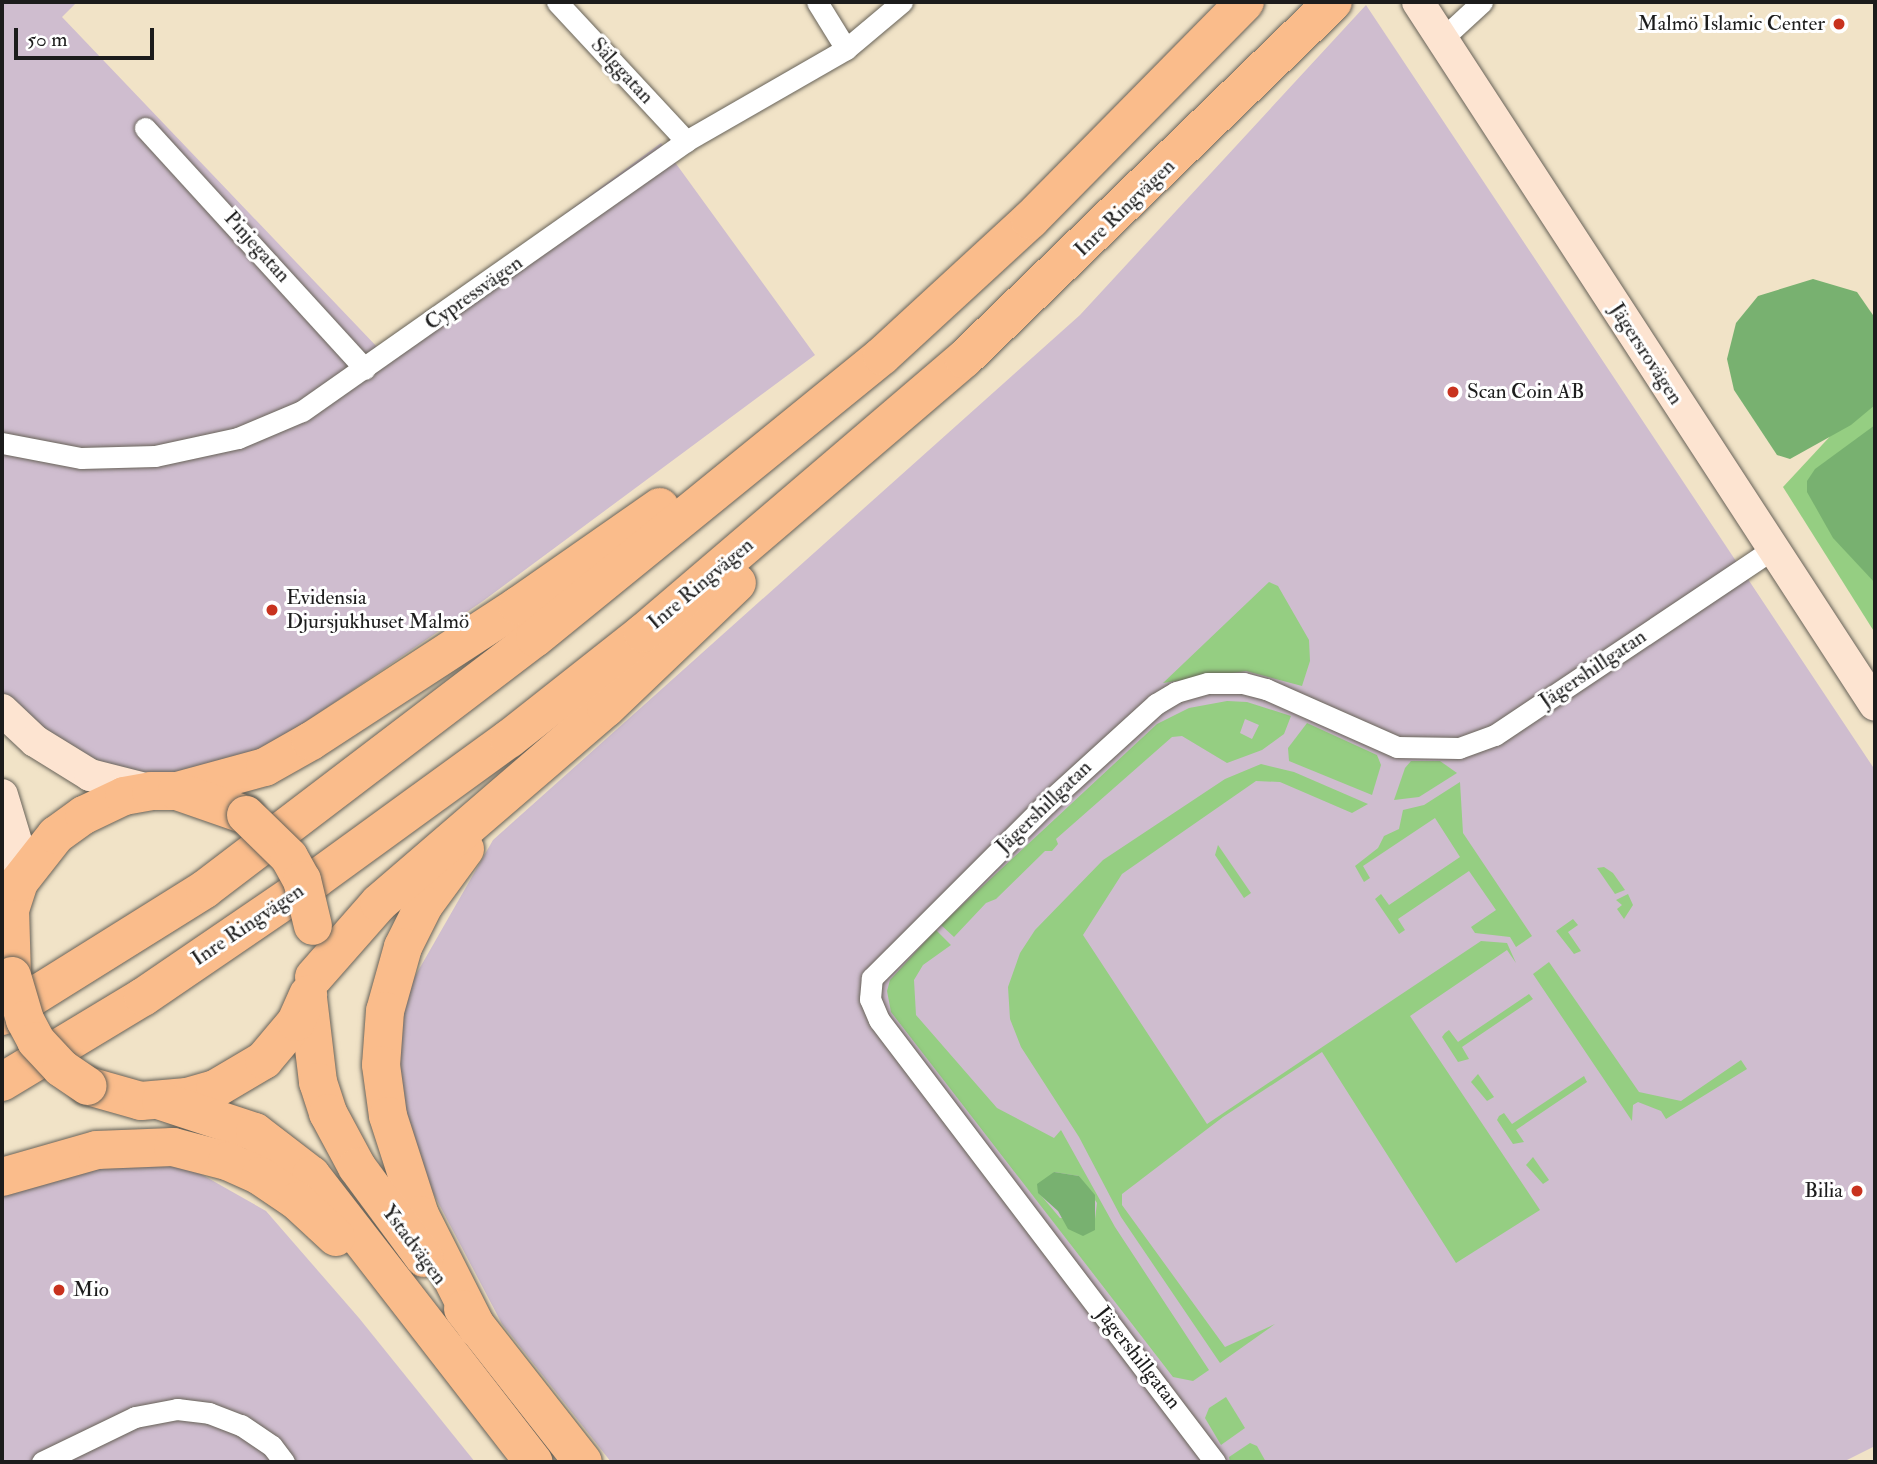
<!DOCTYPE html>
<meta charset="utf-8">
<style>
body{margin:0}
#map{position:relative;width:1877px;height:1464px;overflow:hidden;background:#f1e3c7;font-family:"IM FELL Double Pica",serif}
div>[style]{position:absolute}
.industrial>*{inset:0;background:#cfbdcf}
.green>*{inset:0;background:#95ce82}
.forest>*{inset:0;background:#78b170}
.roads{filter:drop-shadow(0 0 2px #676258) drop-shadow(0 0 2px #676258)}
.street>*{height:21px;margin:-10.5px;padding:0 10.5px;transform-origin:10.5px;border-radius:10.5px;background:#fff}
.secondary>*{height:32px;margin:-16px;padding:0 16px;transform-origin:16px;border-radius:16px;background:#fde4d1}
.highway>*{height:38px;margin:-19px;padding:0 19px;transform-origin:19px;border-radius:19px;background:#fabc8b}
.bridges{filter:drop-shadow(0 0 2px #676258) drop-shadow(0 0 2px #676258)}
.highway-bridge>*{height:38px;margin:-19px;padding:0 19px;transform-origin:19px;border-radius:19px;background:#fabc8b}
.dots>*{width:19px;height:19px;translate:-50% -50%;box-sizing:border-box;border:4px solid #fff;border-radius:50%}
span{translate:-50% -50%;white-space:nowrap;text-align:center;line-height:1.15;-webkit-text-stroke:6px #fff;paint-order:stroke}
.poi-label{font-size:21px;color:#1c1c1c}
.right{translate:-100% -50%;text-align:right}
.left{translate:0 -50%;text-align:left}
.street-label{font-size:21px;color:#1c1c1c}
.frame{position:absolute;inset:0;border:4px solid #1c1c1c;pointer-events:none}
.scale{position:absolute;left:14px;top:28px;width:140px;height:32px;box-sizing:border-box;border:4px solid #1c1c1c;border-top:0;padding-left:9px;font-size:21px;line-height:24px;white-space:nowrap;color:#1c1c1c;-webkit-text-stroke:5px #fff;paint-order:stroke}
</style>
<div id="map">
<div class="industrial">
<i style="clip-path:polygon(2px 2px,77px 2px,62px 17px,380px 350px,661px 143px,815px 355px,483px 601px,241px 766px,174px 776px,129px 770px,81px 755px,33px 725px,2px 691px)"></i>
<i style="clip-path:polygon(1366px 5px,1875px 770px,1875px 1446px,1843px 1462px,611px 1462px,502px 1324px,409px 1147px,389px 1065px,410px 985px,493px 840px,1080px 315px)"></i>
<i style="clip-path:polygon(152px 1161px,192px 1169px,266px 1211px,359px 1318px,475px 1462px,2px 1462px,2px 1188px,54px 1172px)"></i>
</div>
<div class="green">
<i style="clip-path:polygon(1875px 388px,1875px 633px,1783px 487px)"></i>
<i style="clip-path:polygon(1269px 582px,1278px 586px,1309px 640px,1310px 661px,1302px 686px,1246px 671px,1163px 683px)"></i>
<i style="clip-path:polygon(evenodd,1227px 701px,1247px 702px,1291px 716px,1284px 734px,1262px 750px,1227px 763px,1182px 736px,1172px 737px,1056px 839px,1058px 844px,1052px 851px,1045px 851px,996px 899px,986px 903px,954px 937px,941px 925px,1157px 724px,1189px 708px,1227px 701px,1245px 719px,1259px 725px,1252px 739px,1240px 733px,1245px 719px)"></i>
<i style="clip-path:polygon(1307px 723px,1377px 755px,1381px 765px,1372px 795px,1289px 761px,1288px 748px)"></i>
<i style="clip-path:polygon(1411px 761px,1440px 761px,1457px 773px,1419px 797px,1394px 800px,1405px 768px)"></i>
<i style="clip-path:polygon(1261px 764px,1294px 772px,1368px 804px,1352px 813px,1280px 782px,1256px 781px,1122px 874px,1083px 935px,1207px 1124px,1481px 941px,1507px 943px,1516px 963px,1507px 950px,1410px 1016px,1540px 1210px,1456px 1263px,1322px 1052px,1223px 1117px,1122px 1194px,1122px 1205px,1225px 1347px,1275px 1324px,1220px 1363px,1121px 1217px,1079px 1137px,1021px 1047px,1010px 1019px,1008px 987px,1020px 953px,1035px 930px,1103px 860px,1225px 779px)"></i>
<i style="clip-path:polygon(1460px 782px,1463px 833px,1532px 936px,1516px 947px,1510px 937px,1475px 933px,1471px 927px,1496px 910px,1469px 871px,1398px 919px,1405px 930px,1399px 934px,1375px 899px,1381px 894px,1389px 905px,1460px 857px,1435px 818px,1363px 866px,1370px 878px,1364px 882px,1355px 866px,1378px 848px,1384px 836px,1399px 829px,1403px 810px,1424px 805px)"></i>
<i style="clip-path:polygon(1218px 845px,1251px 893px,1244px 898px,1215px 855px)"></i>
<i style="clip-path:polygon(1604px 867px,1613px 873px,1625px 890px,1615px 894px,1597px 868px)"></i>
<i style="clip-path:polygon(1628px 894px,1633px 905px,1624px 919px,1617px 909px,1622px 905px,1616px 900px)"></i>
<i style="clip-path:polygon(1573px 919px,1578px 925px,1568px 932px,1581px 951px,1574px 954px,1556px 931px)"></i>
<i style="clip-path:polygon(evenodd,936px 930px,951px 945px,923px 965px,914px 980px,916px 1015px,997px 1108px,1054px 1138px,1061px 1130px,1115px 1227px,1209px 1370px,1193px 1381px,1173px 1377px,891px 1012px,887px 991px,890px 980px,936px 930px,1054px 1172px,1079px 1176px,1097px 1203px,1095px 1219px,1060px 1218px,1039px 1193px,1054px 1172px)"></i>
<i style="clip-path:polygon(1549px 962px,1639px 1092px,1681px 1101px,1741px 1060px,1747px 1069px,1666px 1119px,1661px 1111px,1638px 1102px,1633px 1105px,1632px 1121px,1533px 974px)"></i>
<i style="clip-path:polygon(1529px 994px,1533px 999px,1462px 1047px,1469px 1059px,1458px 1062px,1442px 1037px,1445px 1033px,1449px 1030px,1458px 1042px)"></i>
<i style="clip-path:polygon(1478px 1074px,1494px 1097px,1487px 1101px,1471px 1082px)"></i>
<i style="clip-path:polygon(1584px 1076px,1587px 1082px,1516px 1130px,1524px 1142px,1513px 1144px,1497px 1120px,1499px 1116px,1504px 1113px,1512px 1124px)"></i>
<i style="clip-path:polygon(1533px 1157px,1549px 1180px,1543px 1184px,1526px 1165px)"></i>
<i style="clip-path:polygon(1226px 1397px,1245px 1428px,1221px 1445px,1205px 1418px,1209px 1408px)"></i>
<i style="clip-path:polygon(1250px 1443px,1257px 1446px,1266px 1462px,1230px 1462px,1229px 1457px)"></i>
</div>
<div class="forest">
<i style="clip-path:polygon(1813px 279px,1857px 292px,1875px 318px,1875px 405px,1851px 425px,1790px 459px,1777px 455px,1734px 390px,1727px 359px,1736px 323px,1758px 296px)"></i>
<i style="clip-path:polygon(1875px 425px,1875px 583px,1833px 538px,1807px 492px,1807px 481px,1815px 469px)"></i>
<i style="clip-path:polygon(1054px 1172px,1079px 1176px,1095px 1195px,1095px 1230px,1083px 1236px,1068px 1229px,1058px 1211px,1038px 1193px,1037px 1184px)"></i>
</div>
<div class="roads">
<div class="street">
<i style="left:557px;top:2px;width:190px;rotate:47.1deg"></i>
<i style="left:817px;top:2px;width:55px;rotate:58.3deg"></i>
<i style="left:1443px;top:38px;width:53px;rotate:-42.7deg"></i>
<i style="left:145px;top:128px;width:326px;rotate:47.6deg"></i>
<i style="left:2px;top:443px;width:80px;rotate:10.8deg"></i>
<i style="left:81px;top:458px;width:74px;rotate:-1.5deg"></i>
<i style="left:155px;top:456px;width:85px;rotate:-12.2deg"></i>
<i style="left:238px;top:438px;width:69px;rotate:-22.9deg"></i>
<i style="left:302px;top:411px;width:469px;rotate:-35.1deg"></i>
<i style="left:686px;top:141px;width:185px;rotate:-29.9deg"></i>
<i style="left:846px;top:49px;width:73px;rotate:-40deg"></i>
<i style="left:42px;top:1462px;width:103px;rotate:-25.8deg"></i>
<i style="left:135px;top:1417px;width:43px;rotate:-10.8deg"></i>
<i style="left:177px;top:1409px;width:32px;rotate:7deg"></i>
<i style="left:209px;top:1413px;width:34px;rotate:21deg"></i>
<i style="left:241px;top:1425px;width:37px;rotate:34deg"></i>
<i style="left:272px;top:1446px;width:20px;rotate:53deg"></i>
<i style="left:1215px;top:1462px;width:555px;rotate:-127.24deg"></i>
<i style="left:879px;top:1020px;width:23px;rotate:-113deg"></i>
<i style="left:870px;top:999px;width:21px;rotate:-85deg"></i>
<i style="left:872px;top:978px;width:246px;rotate:-45deg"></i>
<i style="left:1046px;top:804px;width:149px;rotate:-42.3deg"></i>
<i style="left:1156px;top:704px;width:23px;rotate:-31deg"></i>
<i style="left:1176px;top:692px;width:33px;rotate:-16deg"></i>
<i style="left:1208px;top:683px;width:35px"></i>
<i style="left:1243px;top:683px;width:24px;rotate:15deg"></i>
<i style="left:1266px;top:689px;width:143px;rotate:23.9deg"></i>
<i style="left:1397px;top:747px;width:62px;rotate:0.9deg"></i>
<i style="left:1459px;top:748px;width:38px;rotate:-20deg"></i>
<i style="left:1495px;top:735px;width:332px;rotate:-33.8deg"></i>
</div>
<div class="secondary">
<i style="left:1418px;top:2px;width:838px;rotate:56.97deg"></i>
<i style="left:2px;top:710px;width:45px;rotate:43.2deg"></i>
<i style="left:35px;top:741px;width:65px;rotate:31.7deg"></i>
<i style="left:90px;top:775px;width:61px;rotate:14.3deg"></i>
<i style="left:2px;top:795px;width:55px;rotate:73.2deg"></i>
<i style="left:18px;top:848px;width:34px;rotate:88deg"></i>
</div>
<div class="highway">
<i style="left:177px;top:791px;width:91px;rotate:-15.3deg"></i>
<i style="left:265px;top:767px;width:53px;rotate:-29.5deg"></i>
<i style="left:311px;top:741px;width:247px;rotate:-33.1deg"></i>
<i style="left:518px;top:606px;width:173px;rotate:-34.9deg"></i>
<i style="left:465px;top:849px;width:69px;rotate:126.2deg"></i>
<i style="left:424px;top:905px;width:47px;rotate:116.6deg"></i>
<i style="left:403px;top:947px;width:66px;rotate:105.7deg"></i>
<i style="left:385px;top:1011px;width:54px;rotate:94.2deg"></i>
<i style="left:381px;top:1065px;width:51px;rotate:82.2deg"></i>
<i style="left:388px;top:1116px;width:104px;rotate:72.1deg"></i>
<i style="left:420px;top:1215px;width:127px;rotate:63.2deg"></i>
<i style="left:12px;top:976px;width:66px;rotate:-91.7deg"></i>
<i style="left:10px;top:910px;width:29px;rotate:-72deg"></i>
<i style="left:19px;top:882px;width:60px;rotate:-51.8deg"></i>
<i style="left:56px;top:835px;width:34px;rotate:-36deg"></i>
<i style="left:84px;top:815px;width:44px;rotate:-25.4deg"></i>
<i style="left:124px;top:796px;width:27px;rotate:-10deg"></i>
<i style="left:151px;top:791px;width:26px"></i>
<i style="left:177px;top:791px;width:73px;rotate:19.2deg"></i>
<i style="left:314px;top:977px;width:98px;rotate:-48.7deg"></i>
<i style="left:379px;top:903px;width:299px;rotate:-40.7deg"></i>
<i style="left:606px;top:708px;width:181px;rotate:-43.7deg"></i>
<i style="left:308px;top:998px;width:85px;rotate:83.2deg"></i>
<i style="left:318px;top:1082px;width:33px;rotate:72deg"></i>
<i style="left:328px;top:1113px;width:61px;rotate:61.8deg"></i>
<i style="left:357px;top:1167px;width:113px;rotate:53.6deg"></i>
<i style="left:2px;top:1016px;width:239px;rotate:-32deg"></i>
<i style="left:205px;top:889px;width:415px;rotate:-37.3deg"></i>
<i style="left:535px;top:638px;width:447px;rotate:-39.1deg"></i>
<i style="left:882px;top:356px;width:201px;rotate:-42.6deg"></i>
<i style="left:1030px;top:220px;width:306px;rotate:-45.4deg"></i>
<i style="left:2px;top:1082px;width:165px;rotate:-31.1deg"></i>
<i style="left:143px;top:997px;width:209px;rotate:-34.3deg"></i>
<i style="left:316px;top:879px;width:238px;rotate:-36deg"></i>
<i style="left:509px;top:739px;width:171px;rotate:-38.3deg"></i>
<i style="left:643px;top:633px;width:422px;rotate:-40.5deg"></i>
<i style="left:964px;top:359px;width:513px;rotate:-44.05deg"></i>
<i style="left:88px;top:1086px;width:55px;rotate:15.8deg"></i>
<i style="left:141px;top:1101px;width:46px;rotate:-5deg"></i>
<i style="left:187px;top:1097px;width:29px;rotate:-16deg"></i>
<i style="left:215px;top:1089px;width:57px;rotate:-30.6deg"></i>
<i style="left:264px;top:1060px;width:50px;rotate:-49.9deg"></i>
<i style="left:296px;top:1022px;width:30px;rotate:-66deg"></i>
<i style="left:161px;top:1101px;width:99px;rotate:18.3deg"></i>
<i style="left:255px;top:1132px;width:71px;rotate:37.5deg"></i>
<i style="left:311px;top:1175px;width:363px;rotate:52.2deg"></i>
<i style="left:2px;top:1177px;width:99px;rotate:-15.9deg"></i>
<i style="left:97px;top:1150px;width:76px;rotate:-2.3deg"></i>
<i style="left:173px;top:1147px;width:56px;rotate:14.5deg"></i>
<i style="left:227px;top:1161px;width:36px;rotate:24deg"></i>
<i style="left:260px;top:1176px;width:45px;rotate:34deg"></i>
<i style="left:297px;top:1201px;width:53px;rotate:42.7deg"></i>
<i style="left:463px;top:1309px;width:194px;rotate:51.9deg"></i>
</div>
</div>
<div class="bridges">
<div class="highway-bridge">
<i style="left:246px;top:815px;width:60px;rotate:44.3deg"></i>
<i style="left:289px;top:857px;width:26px;rotate:61deg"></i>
<i style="left:302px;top:880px;width:47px;rotate:76.6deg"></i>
<i style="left:12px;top:976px;width:46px;rotate:73.5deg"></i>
<i style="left:25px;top:1020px;width:24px;rotate:62deg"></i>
<i style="left:36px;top:1041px;width:37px;rotate:47deg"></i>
<i style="left:61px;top:1068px;width:32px;rotate:34deg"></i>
</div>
</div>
<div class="dots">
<i style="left:1839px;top:24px;background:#c8321e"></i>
<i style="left:1453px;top:392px;background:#c8321e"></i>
<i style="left:272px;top:610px;background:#c8321e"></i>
<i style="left:1857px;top:1191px;background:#c8321e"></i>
<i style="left:59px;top:1290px;background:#c8321e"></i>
</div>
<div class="poi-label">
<span class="right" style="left:1825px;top:24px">Malmö Islamic Center</span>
<span class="left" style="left:1467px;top:392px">Scan Coin AB</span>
<span class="left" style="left:286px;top:610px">Evidensia<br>Djursjukhuset Malmö</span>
<span class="right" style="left:1843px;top:1191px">Bilia</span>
<span class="left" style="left:73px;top:1290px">Mio</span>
</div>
<div class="street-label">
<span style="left:622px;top:71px;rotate:47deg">Sälggatan</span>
<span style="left:1125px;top:208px;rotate:-44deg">Inre Ringvägen</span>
<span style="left:257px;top:247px;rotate:48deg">Pinjegatan</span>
<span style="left:474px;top:293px;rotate:-35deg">Cypressvägen</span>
<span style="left:1646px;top:354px;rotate:57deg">Jägersrovägen</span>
<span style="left:701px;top:584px;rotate:-40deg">Inre Ringvägen</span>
<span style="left:1593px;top:669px;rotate:-34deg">Jägershillgatan</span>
<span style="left:1044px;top:807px;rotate:-44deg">Jägershillgatan</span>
<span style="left:248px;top:925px;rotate:-34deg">Inre Ringvägen</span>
<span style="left:414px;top:1245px;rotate:53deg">Ystadvägen</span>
<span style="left:1138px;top:1358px;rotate:52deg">Jägershillgatan</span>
</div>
<div class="frame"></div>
<div class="scale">50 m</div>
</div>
